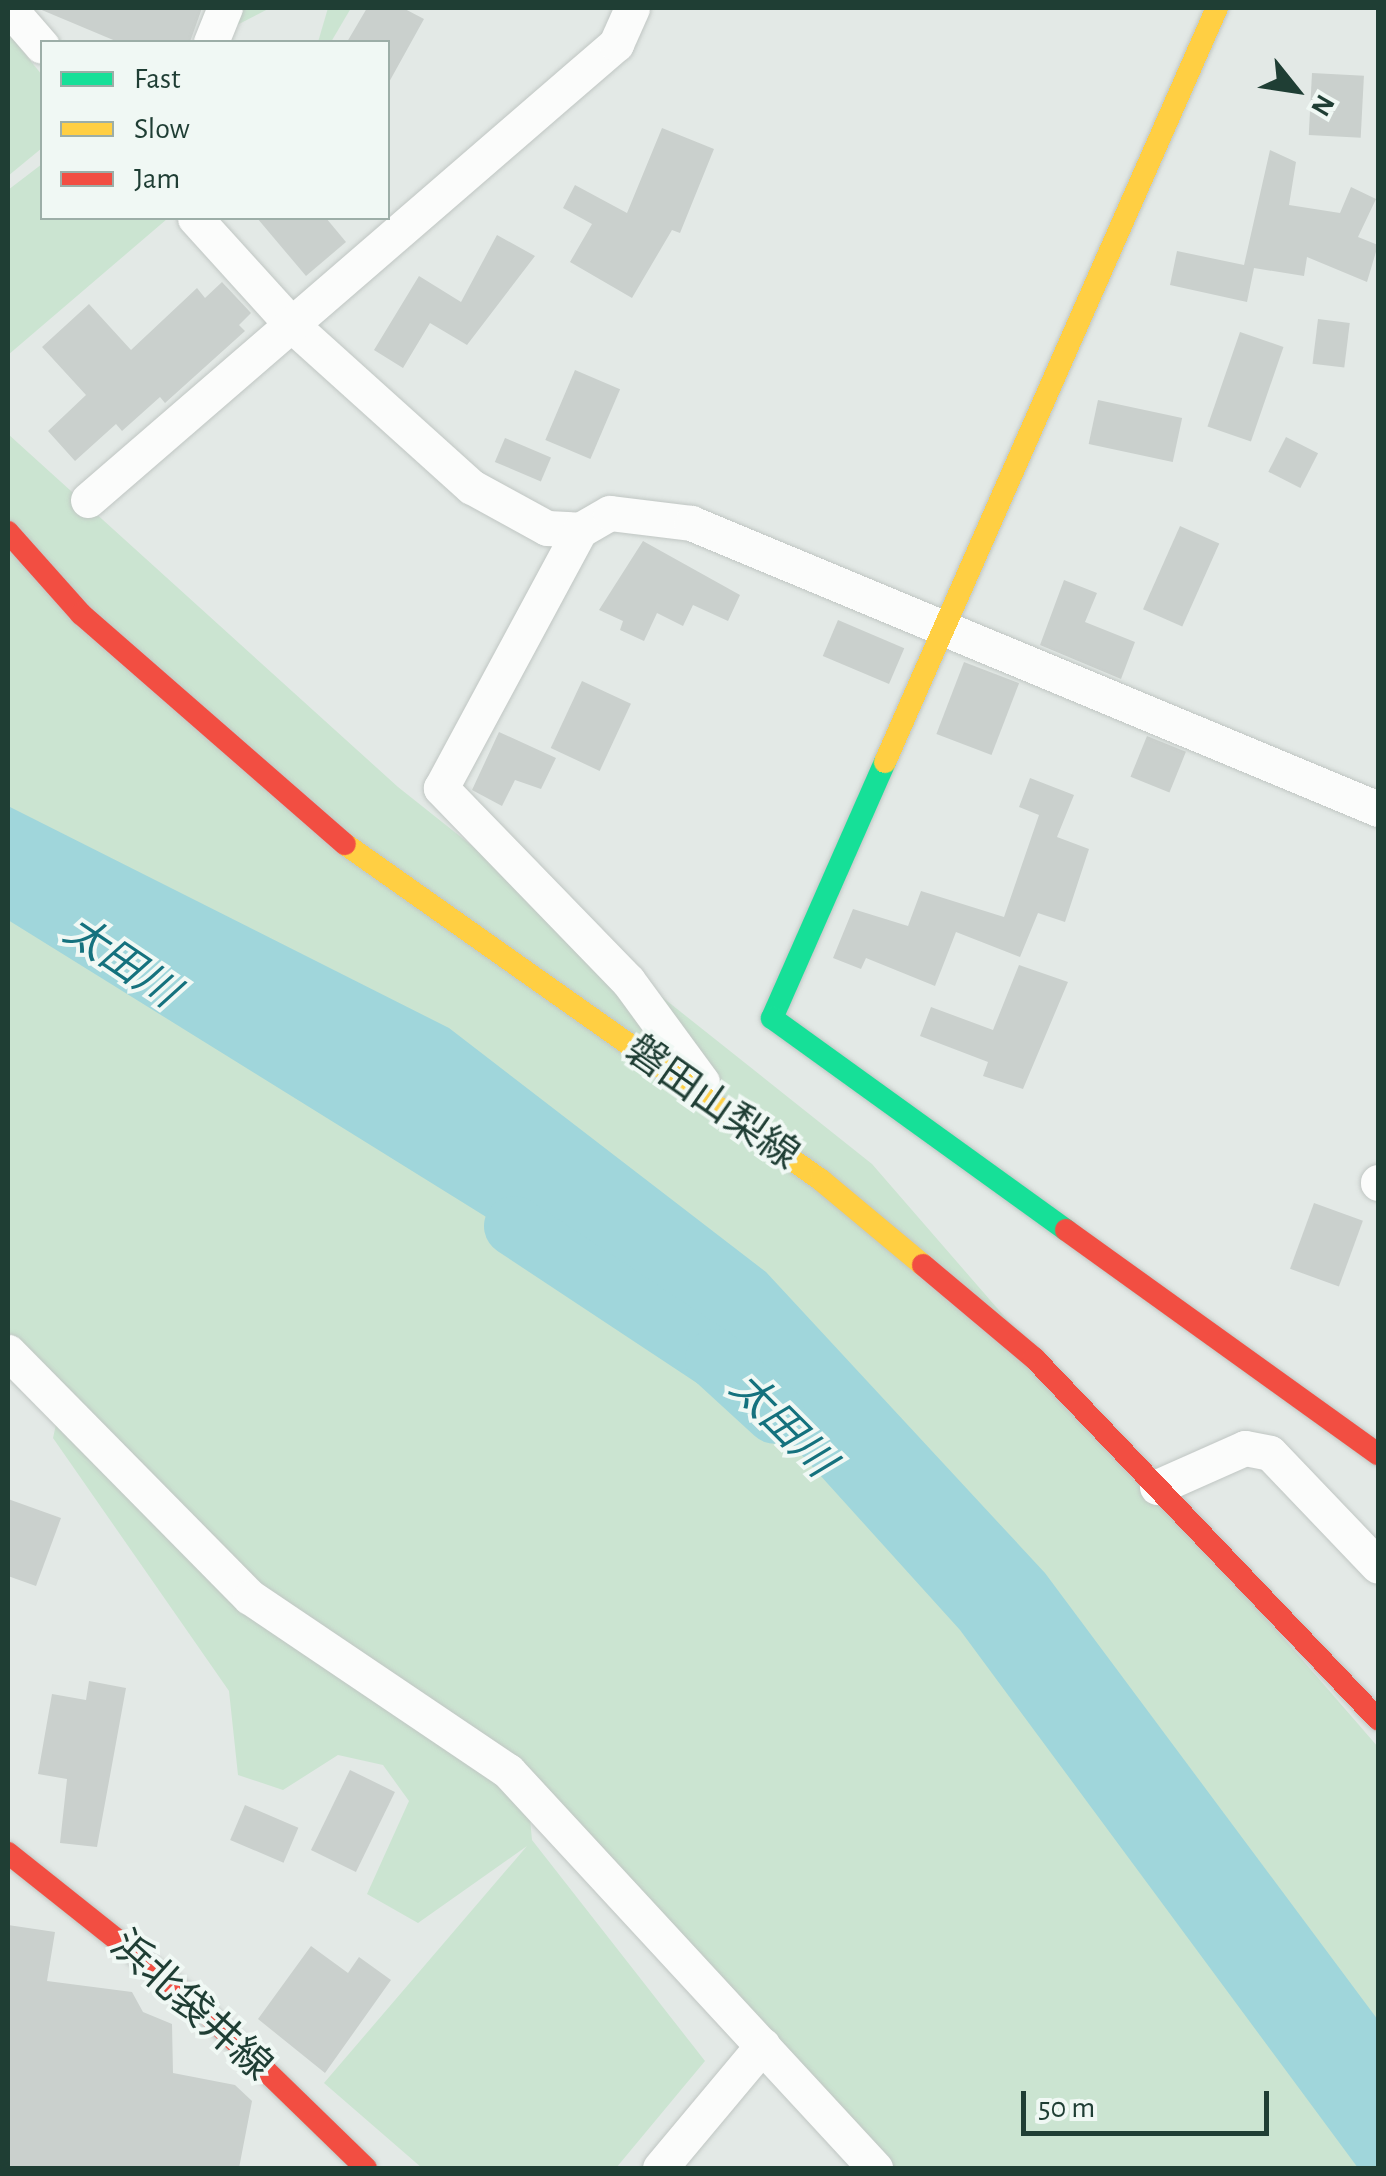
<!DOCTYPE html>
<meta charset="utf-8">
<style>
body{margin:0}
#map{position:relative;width:1386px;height:2176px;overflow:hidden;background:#e3e9e6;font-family:"Alegreya Sans","Noto Sans JP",sans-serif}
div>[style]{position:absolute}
.green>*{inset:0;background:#cbe4d1}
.water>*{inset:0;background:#a0d6db}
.river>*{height:60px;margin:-30px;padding:0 30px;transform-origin:30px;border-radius:30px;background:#a0d6db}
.building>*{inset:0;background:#cad0cd;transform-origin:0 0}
.roads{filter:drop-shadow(0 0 2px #c0c6c3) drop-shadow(0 0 2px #c0c6c3)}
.street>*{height:35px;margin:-17.5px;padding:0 17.5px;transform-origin:17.5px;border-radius:17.5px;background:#fbfcfb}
.fast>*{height:22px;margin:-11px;padding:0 11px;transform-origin:11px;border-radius:11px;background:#16e098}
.slow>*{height:22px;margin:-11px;padding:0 11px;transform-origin:11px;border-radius:11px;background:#ffcf43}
.jam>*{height:22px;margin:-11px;padding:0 11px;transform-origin:11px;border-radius:11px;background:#f24e42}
span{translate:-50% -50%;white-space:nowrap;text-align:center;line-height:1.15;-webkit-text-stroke:8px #f0f8f4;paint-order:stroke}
.street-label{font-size:40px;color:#1f3e34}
.water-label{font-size:42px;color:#15727e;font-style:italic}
.frame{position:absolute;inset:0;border:10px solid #1f3e34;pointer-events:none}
.legend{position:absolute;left:40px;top:40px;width:350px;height:180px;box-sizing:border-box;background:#f0f8f4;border:2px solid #9caea7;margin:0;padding:12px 18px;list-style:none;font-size:30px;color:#1f3e34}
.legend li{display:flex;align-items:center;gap:20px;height:50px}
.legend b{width:50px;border:2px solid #9caea7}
.north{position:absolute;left:1246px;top:40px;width:100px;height:100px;-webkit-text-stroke:8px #f0f8f4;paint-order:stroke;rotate:120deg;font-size:28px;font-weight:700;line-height:40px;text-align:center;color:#1f3e34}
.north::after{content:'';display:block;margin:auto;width:35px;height:45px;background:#1f3e34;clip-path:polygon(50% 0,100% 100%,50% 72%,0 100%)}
.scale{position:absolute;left:1021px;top:2091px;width:248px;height:45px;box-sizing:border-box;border:5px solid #1f3e34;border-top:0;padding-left:12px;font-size:30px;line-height:35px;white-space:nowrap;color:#1f3e34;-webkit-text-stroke:8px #f0f8f4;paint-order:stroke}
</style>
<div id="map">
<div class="green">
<i style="clip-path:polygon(213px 8px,270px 8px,204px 42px)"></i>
<i style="clip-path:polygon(328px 8px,351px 8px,331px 42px,318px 42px)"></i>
<i style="clip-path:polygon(8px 33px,42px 75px,42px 148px,8px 176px)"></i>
<i style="clip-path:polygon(42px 164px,42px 218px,167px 219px,8px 355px,8px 190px)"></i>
<i style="clip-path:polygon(8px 434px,398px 787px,872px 1164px,1378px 1747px,1378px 2168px,856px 2168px,528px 1797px,532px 1840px,705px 2061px,616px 2168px,422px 2168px,324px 2083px,527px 1846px,418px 1923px,367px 1894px,409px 1801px,383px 1765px,338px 1755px,283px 1790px,238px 1775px,229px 1691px,53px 1438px,57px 1420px,232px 1579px,8px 1352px)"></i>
</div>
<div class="water">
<i style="clip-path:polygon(8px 806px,449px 1028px,766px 1272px,1045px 1573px,1378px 2020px,1378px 2168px,1358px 2168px,960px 1630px,715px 1359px,8px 920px)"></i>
</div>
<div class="river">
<i style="left:514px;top:1226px;width:241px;rotate:33.5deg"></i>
<i style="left:715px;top:1359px;width:81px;rotate:42.5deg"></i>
</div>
<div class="building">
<i style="clip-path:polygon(37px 8px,202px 8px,190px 42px,118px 42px)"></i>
<i style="clip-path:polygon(367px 8px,403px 8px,424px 19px,388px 84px,388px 42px,347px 42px)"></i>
<i style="left:1312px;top:73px;width:52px;height:62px;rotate:3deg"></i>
<i style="clip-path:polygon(662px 128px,714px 149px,680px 233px,672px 230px,632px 298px,570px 262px,592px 224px,563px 208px,575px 185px,627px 213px)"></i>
<i style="clip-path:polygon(1270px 150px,1296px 162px,1289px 205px,1340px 213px,1351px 187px,1376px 199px,1358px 237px,1378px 245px,1367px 282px,1307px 257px,1304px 276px,1254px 268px,1247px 302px,1170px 285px,1177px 251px,1244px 265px)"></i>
<i style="clip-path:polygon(257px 218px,326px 218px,346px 242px,306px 276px)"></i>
<i style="clip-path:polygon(497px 235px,535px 256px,467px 345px,430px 323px,403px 368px,374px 350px,419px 276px,461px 302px)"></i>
<i style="clip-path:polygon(222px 282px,251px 313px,239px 325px,245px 331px,165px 403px,160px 397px,122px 431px,116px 424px,75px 461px,48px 431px,86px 395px,42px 347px,89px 304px,131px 350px,197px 288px,205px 298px)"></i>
<i style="left:1318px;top:319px;width:32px;height:45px;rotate:7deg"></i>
<i style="left:1240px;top:332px;width:46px;height:100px;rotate:19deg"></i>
<i style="left:575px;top:370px;width:49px;height:76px;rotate:23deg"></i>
<i style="left:1098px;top:400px;width:86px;height:45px;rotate:12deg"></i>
<i style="left:1286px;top:437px;width:36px;height:39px;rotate:27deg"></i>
<i style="left:505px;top:438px;width:50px;height:26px;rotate:23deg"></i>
<i style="left:1180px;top:526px;width:43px;height:91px;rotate:24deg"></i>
<i style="clip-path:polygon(643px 541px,740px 595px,728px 621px,693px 605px,683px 626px,657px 613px,644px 641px,620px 630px,623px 621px,599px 610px)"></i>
<i style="clip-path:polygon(1064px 580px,1097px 593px,1085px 622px,1135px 642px,1121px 679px,1040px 645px)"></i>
<i style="left:838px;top:620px;width:72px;height:39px;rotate:23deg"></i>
<i style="left:964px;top:662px;width:59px;height:77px;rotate:21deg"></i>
<i style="left:582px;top:681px;width:54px;height:74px;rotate:25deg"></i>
<i style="clip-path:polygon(499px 732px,556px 758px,541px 789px,515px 780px,502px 806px,472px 790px)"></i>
<i style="left:1147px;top:736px;width:42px;height:44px;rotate:22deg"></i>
<i style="clip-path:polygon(1030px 778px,1074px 795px,1057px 837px,1089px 849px,1065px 922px,1038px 913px,1020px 957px,956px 932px,935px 986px,866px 958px,861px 969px,833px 958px,853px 909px,908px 926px,921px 891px,1004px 917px,1039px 815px,1019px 807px)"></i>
<i style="clip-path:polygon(1019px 965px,1068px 982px,1023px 1089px,983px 1076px,988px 1062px,920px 1036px,931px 1007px,993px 1030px)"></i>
<i style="left:1314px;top:1203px;width:52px;height:70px;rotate:20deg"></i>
<i style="clip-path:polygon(8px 1499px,61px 1518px,36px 1586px,8px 1576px)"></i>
<i style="clip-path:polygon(89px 1681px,126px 1688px,97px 1847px,60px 1843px,67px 1779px,38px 1774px,52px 1694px,86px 1700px)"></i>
<i style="left:350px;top:1770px;width:50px;height:89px;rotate:26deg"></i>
<i style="left:245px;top:1805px;width:58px;height:38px;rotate:23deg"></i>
<i style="clip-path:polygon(8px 1925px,55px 1932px,47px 1981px,132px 1992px,143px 2012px,172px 2024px,173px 2073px,235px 2085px,252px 2101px,239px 2168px,8px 2168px)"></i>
<i style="clip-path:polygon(311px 1946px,348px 1973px,359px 1957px,391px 1980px,325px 2073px,258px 2019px)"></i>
</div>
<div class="roads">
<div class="street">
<i style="left:9px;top:8px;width:50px;rotate:49deg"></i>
<i style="left:211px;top:42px;width:37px;rotate:-68deg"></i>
<i style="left:195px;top:218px;width:147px;rotate:47.8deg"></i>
<i style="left:294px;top:327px;width:239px;rotate:42deg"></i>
<i style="left:472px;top:487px;width:85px;rotate:28.7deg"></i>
<i style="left:547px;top:528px;width:33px;rotate:3deg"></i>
<i style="left:88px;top:500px;width:698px;rotate:-40.82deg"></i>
<i style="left:616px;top:44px;width:39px;rotate:-66deg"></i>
<i style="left:702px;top:1082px;width:125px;rotate:-126.2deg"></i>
<i style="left:628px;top:981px;width:269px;rotate:-134.1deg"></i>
<i style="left:441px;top:788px;width:293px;rotate:-61.7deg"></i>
<i style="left:580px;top:530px;width:34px;rotate:-30deg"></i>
<i style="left:610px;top:513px;width:82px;rotate:7deg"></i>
<i style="left:691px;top:523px;width:744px;rotate:22.6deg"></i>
<i style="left:1378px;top:1182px;width:1px;rotate:90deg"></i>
<i style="left:8px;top:1352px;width:344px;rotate:45.4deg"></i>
<i style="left:250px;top:1597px;width:311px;rotate:34deg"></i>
<i style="left:508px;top:1771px;width:541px;rotate:47.25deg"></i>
<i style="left:1157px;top:1487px;width:96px;rotate:-23.9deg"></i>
<i style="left:1245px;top:1448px;width:25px;rotate:11deg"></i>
<i style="left:1270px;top:1453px;width:156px;rotate:46.3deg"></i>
<i style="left:660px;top:2168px;width:160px;rotate:-50.1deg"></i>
</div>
<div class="fast">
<i style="left:885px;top:762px;width:280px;rotate:113.8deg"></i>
<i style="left:772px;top:1018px;width:362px;rotate:35.8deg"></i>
</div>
<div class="slow">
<i style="left:885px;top:762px;width:824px;rotate:-66.24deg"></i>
<i style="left:345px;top:844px;width:583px;rotate:35.22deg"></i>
<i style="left:821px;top:1180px;width:133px;rotate:39.8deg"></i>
</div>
<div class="jam">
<i style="left:8px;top:532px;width:110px;rotate:48.3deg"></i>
<i style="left:81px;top:614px;width:350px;rotate:41.1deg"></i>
<i style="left:1066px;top:1230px;width:384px;rotate:35.7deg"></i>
<i style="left:923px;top:1265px;width:145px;rotate:40deg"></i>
<i style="left:1034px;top:1358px;width:499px;rotate:46.4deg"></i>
<i style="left:8px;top:1853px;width:236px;rotate:38.5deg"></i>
<i style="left:193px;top:2000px;width:241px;rotate:44.2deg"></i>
</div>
</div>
<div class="street-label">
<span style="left:712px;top:1103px;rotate:35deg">磐田山梨線</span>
<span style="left:191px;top:2006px;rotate:42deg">浜北袋井線</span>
</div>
<div class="water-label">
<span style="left:121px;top:962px;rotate:34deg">太田川</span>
<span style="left:782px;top:1425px;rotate:45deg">太田川</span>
</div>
<div class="frame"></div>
<ul class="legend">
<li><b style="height:12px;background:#16e098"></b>Fast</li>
<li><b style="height:12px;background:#ffcf43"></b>Slow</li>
<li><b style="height:12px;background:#f24e42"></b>Jam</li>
</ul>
<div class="north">N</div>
<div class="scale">50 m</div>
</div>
